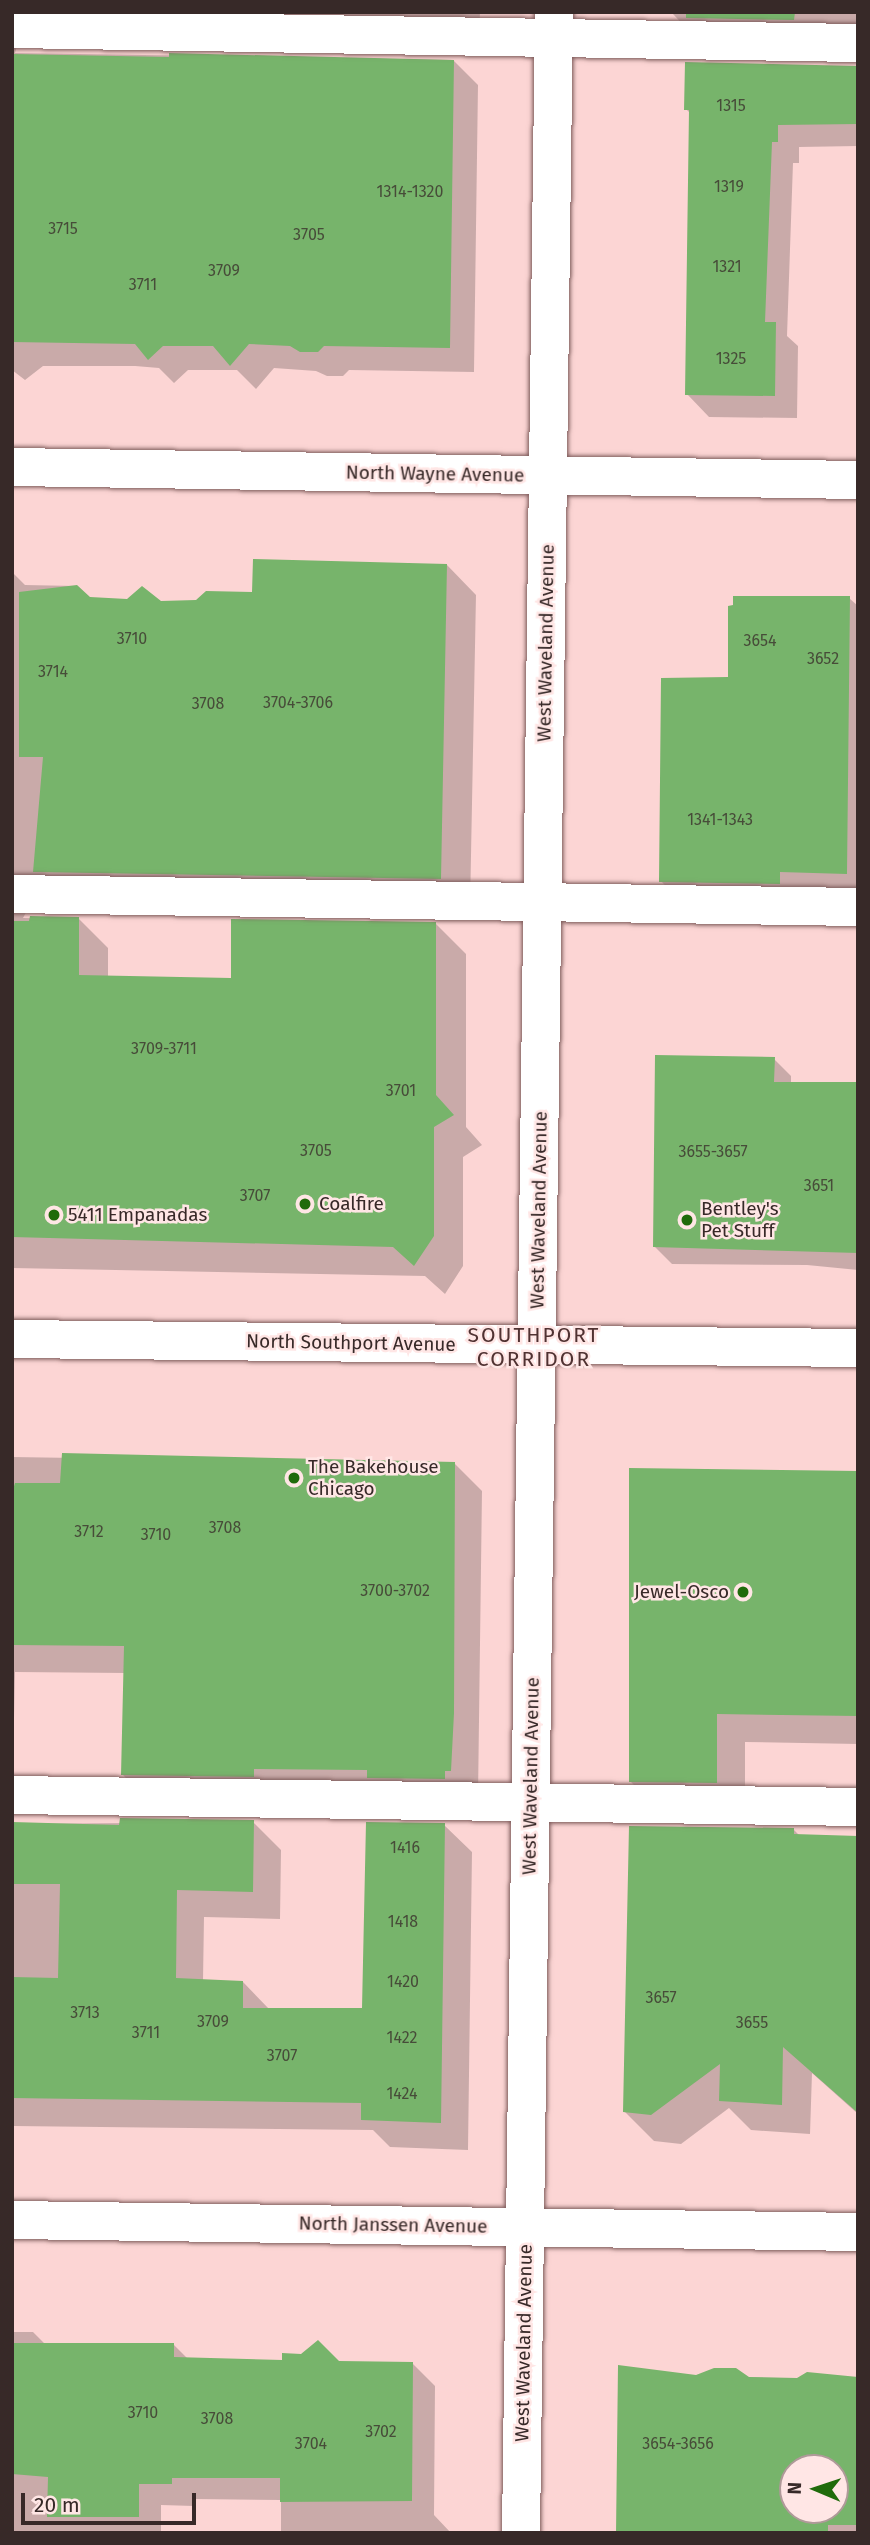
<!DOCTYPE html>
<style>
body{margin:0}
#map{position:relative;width:870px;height:2545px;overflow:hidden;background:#fcd5d4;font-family:"Fira Sans",sans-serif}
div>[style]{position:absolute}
.shadow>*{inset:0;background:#0003}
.building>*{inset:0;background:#77b46b}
.roads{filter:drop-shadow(0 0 2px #7f5d5c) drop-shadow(0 0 2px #7f5d5c)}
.minor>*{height:38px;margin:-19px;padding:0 19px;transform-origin:19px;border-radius:19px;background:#fff}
.dots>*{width:19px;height:19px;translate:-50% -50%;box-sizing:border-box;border:4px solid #ffe6e5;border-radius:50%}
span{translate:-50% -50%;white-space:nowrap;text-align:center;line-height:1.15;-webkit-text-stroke:5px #ffe6e5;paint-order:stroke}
.number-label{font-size:16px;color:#474c39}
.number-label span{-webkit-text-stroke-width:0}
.street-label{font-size:19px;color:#372928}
.poi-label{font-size:19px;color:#372928}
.left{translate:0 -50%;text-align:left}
.right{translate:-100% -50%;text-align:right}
.neighbourhood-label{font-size:21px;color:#503232;letter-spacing:2px}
.frame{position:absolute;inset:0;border:14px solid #372928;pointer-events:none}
.north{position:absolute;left:779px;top:2454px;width:70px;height:70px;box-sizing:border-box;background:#ffe6e5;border:2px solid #af9a99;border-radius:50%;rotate:272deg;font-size:19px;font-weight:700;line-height:28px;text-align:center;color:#372928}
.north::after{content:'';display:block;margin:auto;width:24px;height:32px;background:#206b0b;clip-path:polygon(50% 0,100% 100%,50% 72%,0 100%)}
.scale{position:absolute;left:21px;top:2493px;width:175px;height:32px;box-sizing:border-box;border:4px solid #372928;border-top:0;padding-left:9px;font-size:21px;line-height:24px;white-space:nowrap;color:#372928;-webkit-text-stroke:5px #ffe6e5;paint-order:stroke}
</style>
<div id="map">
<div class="shadow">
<i style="clip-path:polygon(12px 12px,480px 12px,479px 39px,18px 42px,15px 53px,453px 60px,478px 85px,474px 372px,349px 370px,343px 376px,327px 376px,316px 371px,274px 368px,256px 389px,237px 370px,188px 370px,174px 383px,159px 368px,135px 366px,43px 366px,25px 380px,12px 370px)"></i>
<i style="clip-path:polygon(858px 12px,858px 42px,694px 36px,672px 13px)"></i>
<i style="clip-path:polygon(858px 67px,858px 146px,799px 147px,799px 163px,793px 163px,787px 336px,798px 346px,797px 418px,709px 417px,687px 394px,691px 114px,686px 109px)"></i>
<i style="clip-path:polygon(447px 565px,476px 595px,470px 908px,30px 905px,23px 918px,79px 919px,108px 948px,108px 977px,232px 979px,436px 924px,466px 954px,466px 1127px,482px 1145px,463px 1157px,463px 1266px,445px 1294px,425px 1276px,12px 1268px,12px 572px,25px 585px,76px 586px,89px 599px,161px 603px,197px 602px)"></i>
<i style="clip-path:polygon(849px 598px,858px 606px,858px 890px,678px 899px,661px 881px,730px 678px)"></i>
<i style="clip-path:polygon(774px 1059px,791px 1076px,791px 1084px,858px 1084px,858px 1270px,807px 1265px,672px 1264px,654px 1246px)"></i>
<i style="clip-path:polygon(12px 1457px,455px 1464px,482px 1491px,478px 1798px,150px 1802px,122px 1774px,125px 1673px,15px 1672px,12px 1814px)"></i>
<i style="clip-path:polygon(858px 1472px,858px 1744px,745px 1742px,745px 1812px,660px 1811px,630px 1781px)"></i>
<i style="clip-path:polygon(253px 1822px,281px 1850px,280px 1919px,204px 1917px,203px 1981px,243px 1982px,270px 2010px,364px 2010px,444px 1825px,472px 1852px,468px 2150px,390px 2147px,373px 2130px,12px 2126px,12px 1824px)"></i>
<i style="clip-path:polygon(794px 1830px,800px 1836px,858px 1837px,858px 2114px,812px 2073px,810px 2134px,751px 2130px,729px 2108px,681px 2144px,654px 2141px,624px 2111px)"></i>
<i style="clip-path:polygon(12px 2332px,33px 2332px,46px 2345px,174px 2345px,189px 2360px,413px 2364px,435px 2386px,434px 2515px,451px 2533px,281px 2533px,281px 2500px,194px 2499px,194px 2506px,161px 2505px,161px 2533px,12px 2533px)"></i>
<i style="clip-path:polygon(evenodd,855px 2370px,858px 2533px,617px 2533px,696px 2377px,855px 2379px,855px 2370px,793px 2468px,835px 2468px,835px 2510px,793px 2510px,793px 2468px)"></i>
</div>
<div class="building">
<i style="clip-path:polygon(686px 12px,795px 12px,794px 20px,686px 18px)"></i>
<i style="clip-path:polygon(169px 53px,454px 60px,450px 348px,324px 346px,318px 352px,300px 352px,290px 346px,249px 344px,230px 366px,213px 346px,163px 346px,148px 360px,135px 344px,12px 342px,12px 54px,169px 57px)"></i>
<i style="clip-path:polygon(685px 62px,858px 66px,858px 124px,778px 125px,778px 142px,772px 142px,765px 322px,776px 322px,775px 396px,685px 395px,689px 110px,684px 110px)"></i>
<i style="clip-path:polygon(253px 559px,447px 564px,441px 879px,33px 872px,43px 757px,19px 757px,19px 592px,77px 585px,90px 597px,127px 599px,142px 586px,161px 601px,196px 600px,206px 591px,252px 592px)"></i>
<i style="clip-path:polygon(733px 596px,850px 596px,847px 874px,780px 872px,780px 884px,659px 882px,661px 678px,728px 677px,728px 606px,733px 605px)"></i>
<i style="clip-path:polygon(30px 916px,79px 917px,79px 975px,231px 978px,231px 919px,436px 922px,436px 1095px,454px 1115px,434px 1127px,434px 1236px,414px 1266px,393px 1247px,12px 1237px,12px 921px,29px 921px)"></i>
<i style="clip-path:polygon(655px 1055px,775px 1057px,774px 1082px,858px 1082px,858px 1253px,653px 1247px)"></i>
<i style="clip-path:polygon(62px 1453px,455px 1462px,454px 1713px,451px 1771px,445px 1771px,445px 1779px,367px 1778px,367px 1770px,254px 1769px,254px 1777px,121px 1775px,124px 1646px,12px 1645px,12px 1493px,15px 1483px,60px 1483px)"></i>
<i style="clip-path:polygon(629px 1468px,858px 1471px,858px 1716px,717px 1714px,717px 1783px,629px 1782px)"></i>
<i style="clip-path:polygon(120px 1818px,254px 1820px,253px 1892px,177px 1890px,176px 1978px,243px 1981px,243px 2008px,362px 2008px,366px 1822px,445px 1823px,441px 2123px,361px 2120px,361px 2103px,12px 2098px,12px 1977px,58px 1978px,60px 1884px,12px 1884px,12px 1822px,119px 1825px)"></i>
<i style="clip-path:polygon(629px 1826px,794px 1828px,794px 1834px,858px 1836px,858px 2113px,783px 2047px,782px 2105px,719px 2101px,720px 2064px,651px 2115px,623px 2112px)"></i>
<i style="clip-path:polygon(318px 2340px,339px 2361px,413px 2362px,412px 2501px,280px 2502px,280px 2478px,172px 2478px,172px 2484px,139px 2484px,139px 2517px,47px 2517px,48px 2477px,12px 2474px,12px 2343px,174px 2343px,174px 2357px,282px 2360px,282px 2353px,301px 2354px)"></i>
<i style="clip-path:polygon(evenodd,618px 2365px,696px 2375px,714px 2368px,736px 2368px,749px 2377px,797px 2378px,807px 2372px,858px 2377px,858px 2525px,828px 2525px,828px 2533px,616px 2533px,618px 2365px,793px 2468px,835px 2468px,835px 2510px,793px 2510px,793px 2468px)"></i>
</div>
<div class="roads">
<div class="minor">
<i style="left:12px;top:29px;width:846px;rotate:0.95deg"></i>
<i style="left:12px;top:467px;width:846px;rotate:0.88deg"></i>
<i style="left:12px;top:894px;width:846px;rotate:0.88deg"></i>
<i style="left:12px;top:1339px;width:846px;rotate:0.61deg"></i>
<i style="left:12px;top:1795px;width:846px;rotate:0.81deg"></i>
<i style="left:12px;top:2220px;width:846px;rotate:0.81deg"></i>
<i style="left:521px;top:2533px;width:2521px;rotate:-89.25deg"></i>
</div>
</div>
<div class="dots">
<i style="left:305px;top:1204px;background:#206b0b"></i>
<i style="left:54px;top:1215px;background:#206b0b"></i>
<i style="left:687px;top:1220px;background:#206b0b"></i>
<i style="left:294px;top:1478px;background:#206b0b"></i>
<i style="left:743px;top:1592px;background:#206b0b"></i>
</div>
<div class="number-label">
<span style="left:731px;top:106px">1315</span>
<span style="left:729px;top:187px">1319</span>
<span style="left:410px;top:192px">1314-1320</span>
<span style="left:63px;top:229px">3715</span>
<span style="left:309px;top:235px">3705</span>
<span style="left:727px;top:267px">1321</span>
<span style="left:224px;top:271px">3709</span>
<span style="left:143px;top:285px">3711</span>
<span style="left:731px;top:359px">1325</span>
<span style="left:132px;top:639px">3710</span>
<span style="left:760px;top:641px">3654</span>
<span style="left:823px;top:659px">3652</span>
<span style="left:53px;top:672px">3714</span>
<span style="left:298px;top:703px">3704-3706</span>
<span style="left:208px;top:704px">3708</span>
<span style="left:720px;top:820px">1341-1343</span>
<span style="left:164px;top:1049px">3709-3711</span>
<span style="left:401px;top:1091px">3701</span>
<span style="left:316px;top:1151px">3705</span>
<span style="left:713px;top:1152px">3655-3657</span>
<span style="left:819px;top:1186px">3651</span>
<span style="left:255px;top:1196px">3707</span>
<span style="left:225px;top:1528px">3708</span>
<span style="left:89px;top:1532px">3712</span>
<span style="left:156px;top:1535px">3710</span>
<span style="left:395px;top:1591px">3700-3702</span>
<span style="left:405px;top:1848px">1416</span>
<span style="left:403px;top:1922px">1418</span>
<span style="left:403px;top:1982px">1420</span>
<span style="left:661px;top:1998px">3657</span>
<span style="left:85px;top:2013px">3713</span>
<span style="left:213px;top:2022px">3709</span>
<span style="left:752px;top:2023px">3655</span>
<span style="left:146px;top:2033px">3711</span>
<span style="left:402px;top:2038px">1422</span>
<span style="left:282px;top:2056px">3707</span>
<span style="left:402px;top:2094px">1424</span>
<span style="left:143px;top:2413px">3710</span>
<span style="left:217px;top:2419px">3708</span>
<span style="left:381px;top:2432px">3702</span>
<span style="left:311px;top:2444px">3704</span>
<span style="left:678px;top:2444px">3654-3656</span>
</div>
<div class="street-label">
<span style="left:435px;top:474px;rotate:1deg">North Wayne Avenue</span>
<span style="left:546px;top:643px;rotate:-89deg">West Waveland Avenue</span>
<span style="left:539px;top:1210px;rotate:-89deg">West Waveland Avenue</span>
<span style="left:351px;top:1343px;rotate:1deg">North Southport Avenue</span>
<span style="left:531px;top:1776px;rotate:-89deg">West Waveland Avenue</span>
<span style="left:393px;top:2225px;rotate:1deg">North Janssen Avenue</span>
<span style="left:524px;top:2343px;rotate:-89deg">West Waveland Avenue</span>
</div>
<div class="poi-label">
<span class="left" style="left:319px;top:1204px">Coalfire</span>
<span class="left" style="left:701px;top:1220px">Bentley's<br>Pet Stuff</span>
<span class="left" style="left:68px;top:1215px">5411 Empanadas</span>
<span class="left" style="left:308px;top:1478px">The Bakehouse<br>Chicago</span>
<span class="right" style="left:729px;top:1592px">Jewel-Osco</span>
</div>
<div class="neighbourhood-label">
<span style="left:534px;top:1347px">SOUTHPORT<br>CORRIDOR</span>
</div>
<div class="frame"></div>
<div class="north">N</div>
<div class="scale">20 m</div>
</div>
